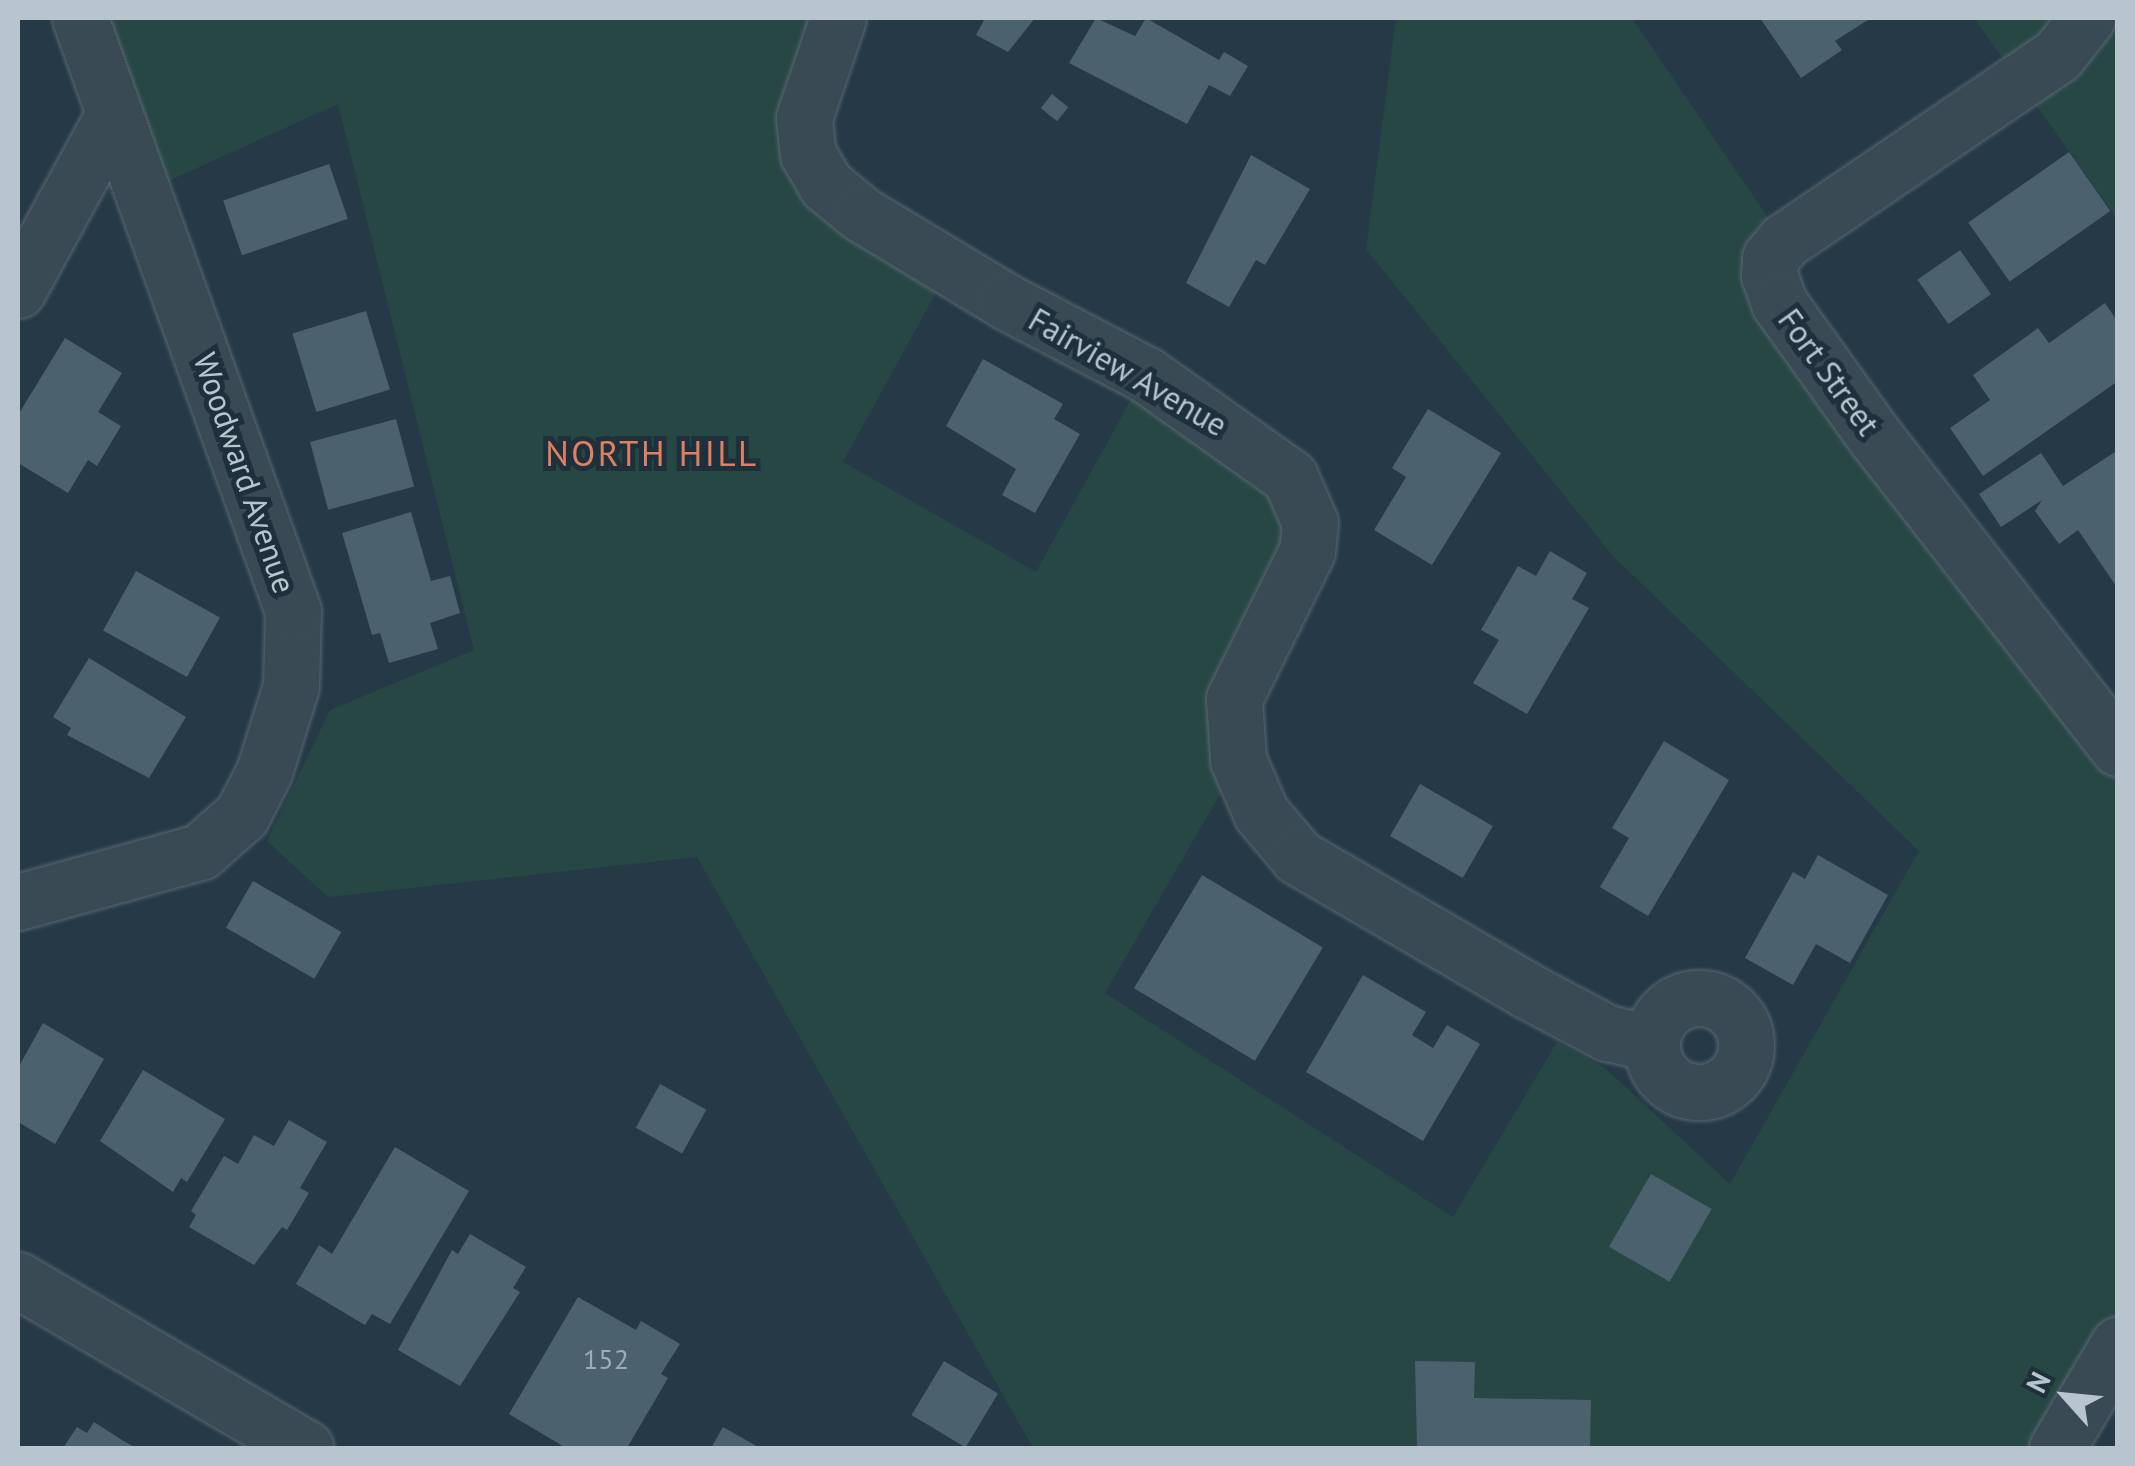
<!DOCTYPE html>
<style>
body{margin:0}
#map{position:relative;width:2135px;height:1466px;overflow:hidden;background:#253946;font-family:"PT Sans",sans-serif}
div>[style]{position:absolute}
.green>*{inset:0;background:#274745}
.building>*{inset:0;background:#4c616e;transform-origin:0 0}
.roads{filter:drop-shadow(0 0 2px #586872) drop-shadow(0 0 2px #586872)}
.minor>*{height:55px;margin:-27.5px;padding:0 27.5px;transform-origin:27.5px;border-radius:27.5px;background:#3a4a55}
.minor>.ring{margin:-27.5px;padding:0;box-sizing:content-box;background:none;border:55px solid #3a4a55;border-radius:50%}
span{translate:-50% -50%;white-space:nowrap;text-align:center;line-height:1.15;-webkit-text-stroke:10px #1e303b;paint-order:stroke}
.number-label{font-size:28px;color:#9dacb6}
.number-label span{-webkit-text-stroke-width:0}
.street-label{font-size:32px;color:#b8c5ce}
.neighbourhood-label{font-size:35px;color:#e08061;letter-spacing:2.5px}
.frame{position:absolute;inset:0;border:20px solid #b8c5ce;pointer-events:none}
.north{position:absolute;left:2015px;top:1346px;width:100px;height:100px;-webkit-text-stroke:8px #1e303b;paint-order:stroke;rotate:297deg;font-size:28px;font-weight:700;line-height:40px;text-align:center;color:#b8c5ce}
.north::after{content:'';display:block;margin:auto;width:35px;height:45px;background:#b8c5ce;clip-path:polygon(50% 0,100% 100%,50% 72%,0 100%)}
</style>
<div id="map">
<div class="green">
<i style="clip-path:polygon(92px 18px,838px 18px,808px 154px,950px 267px,843px 462px,1036px 572px,1145px 374px,1298px 493px,1234px 770px,1105px 993px,1453px 1217px,1557px 1042px,1605px 1068px,1730px 1184px,1919px 851px,1613px 556px,1366px 249px,1396px 18px,1632px 18px,1784px 241px,1770px 258px,2117px 748px,2117px 1345px,2061px 1448px,1033px 1448px,697px 857px,328px 897px,267px 841px,330px 710px,474px 650px,338px 104px,166px 182px)"></i>
<i style="clip-path:polygon(1974px 18px,2117px 18px,2117px 223px,2115px 216px)"></i>
</div>
<div class="building">
<i style="clip-path:polygon(985px 18px,1035px 18px,1008px 52px,976px 35px)"></i>
<i style="clip-path:polygon(1096px 18px,1135px 36px,1146px 18px,1219px 60px,1224px 52px,1248px 66px,1230px 96px,1209px 85px,1187px 124px,1069px 63px)"></i>
<i style="clip-path:polygon(1760px 18px,1871px 18px,1835px 41px,1842px 50px,1801px 78px)"></i>
<i style="left:1052px;top:94px;width:21px;height:18px;rotate:39deg"></i>
<i style="left:2069px;top:152px;width:72px;height:123px;rotate:55deg"></i>
<i style="clip-path:polygon(1251px 155px,1310px 189px,1265px 265px,1256px 260px,1229px 307px,1186px 283px)"></i>
<i style="left:329px;top:164px;width:58px;height:112px;rotate:71deg"></i>
<i style="left:1960px;top:250px;width:54px;height:52px;rotate:55deg"></i>
<i style="clip-path:polygon(2105px 303px,2118px 322px,2118px 381px,1983px 476px,1950px 428px,1990px 400px,1973px 375px,2038px 328px,2049px 343px)"></i>
<i style="left:366px;top:311px;width:82px;height:77px;rotate:73deg"></i>
<i style="clip-path:polygon(65px 338px,122px 373px,98px 412px,121px 426px,97px 466px,88px 460px,68px 493px,18px 463px,18px 415px)"></i>
<i style="clip-path:polygon(983px 359px,1063px 404px,1054px 419px,1080px 434px,1035px 513px,1002px 495px,1016px 469px,946px 426px)"></i>
<i style="clip-path:polygon(1428px 409px,1501px 453px,1432px 565px,1374px 530px,1406px 477px,1392px 468px)"></i>
<i style="left:396px;top:419px;width:70px;height:89px;rotate:75deg"></i>
<i style="clip-path:polygon(2118px 450px,2118px 589px,2078px 530px,2059px 544px,2035px 511px,2042px 500px,2001px 527px,1979px 494px,2041px 453px,2063px 486px)"></i>
<i style="clip-path:polygon(411px 512px,431px 581px,450px 576px,460px 613px,430px 623px,438px 649px,389px 663px,380px 633px,372px 635px,342px 533px)"></i>
<i style="clip-path:polygon(1550px 551px,1587px 573px,1572px 599px,1589px 608px,1527px 714px,1473px 683px,1499px 640px,1481px 630px,1518px 566px,1536px 576px)"></i>
<i style="left:136px;top:571px;width:96px;height:68px;rotate:29deg"></i>
<i style="clip-path:polygon(89px 658px,186px 717px,149px 778px,67px 735px,71px 728px,53px 717px)"></i>
<i style="clip-path:polygon(1664px 741px,1729px 780px,1648px 916px,1600px 887px,1629px 838px,1612px 828px)"></i>
<i style="left:1420px;top:784px;width:84px;height:60px;rotate:30deg"></i>
<i style="clip-path:polygon(1818px 855px,1888px 895px,1850px 963px,1816px 944px,1793px 985px,1745px 958px,1793px 872px,1805px 879px)"></i>
<i style="left:1202px;top:875px;width:141px;height:132px;rotate:31deg"></i>
<i style="left:253px;top:881px;width:102px;height:54px;rotate:30deg"></i>
<i style="clip-path:polygon(1363px 975px,1426px 1012px,1412px 1035px,1433px 1048px,1447px 1025px,1480px 1044px,1423px 1141px,1306px 1072px)"></i>
<i style="clip-path:polygon(43px 1023px,104px 1059px,55px 1144px,18px 1122px,18px 1068px)"></i>
<i style="clip-path:polygon(143px 1070px,225px 1119px,187px 1182px,181px 1178px,173px 1192px,100px 1141px)"></i>
<i style="left:660px;top:1084px;width:53px;height:50px;rotate:29deg"></i>
<i style="clip-path:polygon(289px 1120px,327px 1142px,300px 1188px,309px 1193px,287px 1230px,282px 1227px,254px 1265px,189px 1227px,196px 1215px,191px 1211px,224px 1156px,238px 1164px,254px 1135px,274px 1146px)"></i>
<i style="clip-path:polygon(395px 1147px,469px 1191px,390px 1324px,372px 1314px,365px 1325px,296px 1284px,319px 1245px,332px 1254px)"></i>
<i style="left:1651px;top:1174px;width:70px;height:84px;rotate:30deg"></i>
<i style="clip-path:polygon(470px 1234px,526px 1267px,513px 1288px,520px 1292px,460px 1386px,398px 1350px,452px 1250px,458px 1254px)"></i>
<i style="clip-path:polygon(578px 1297px,636px 1330px,641px 1321px,680px 1344px,661px 1374px,668px 1378px,627px 1448px,566px 1448px,509px 1414px)"></i>
<i style="left:944px;top:1361px;width:63px;height:63px;rotate:31deg"></i>
<i style="clip-path:polygon(1415px 1361px,1475px 1362px,1474px 1398px,1591px 1400px,1590px 1448px,1417px 1448px)"></i>
<i style="clip-path:polygon(94px 1422px,122px 1440px,136px 1448px,63px 1448px,77px 1427px,87px 1433px)"></i>
<i style="clip-path:polygon(723px 1427px,760px 1448px,711px 1448px)"></i>
</div>
<div class="roads">
<div class="minor">
<i style="left:838px;top:18px;width:106px;rotate:108.8deg"></i>
<i style="left:804px;top:118px;width:36px;rotate:84deg"></i>
<i style="left:808px;top:154px;width:36px;rotate:60deg"></i>
<i style="left:826px;top:185px;width:45px;rotate:39.6deg"></i>
<i style="left:861px;top:214px;width:170px;rotate:31.1deg"></i>
<i style="left:1007px;top:302px;width:156px;rotate:27.6deg"></i>
<i style="left:1145px;top:374px;width:178px;rotate:35.4deg"></i>
<i style="left:1290px;top:477px;width:50px;rotate:66.5deg"></i>
<i style="left:1310px;top:523px;width:28px;rotate:96deg"></i>
<i style="left:1307px;top:551px;width:165px;rotate:116.3deg"></i>
<i style="left:1234px;top:699px;width:61px;rotate:86.2deg"></i>
<i style="left:1238px;top:760px;width:58px;rotate:66.5deg"></i>
<i style="left:1261px;top:813px;width:57px;rotate:49.9deg"></i>
<i style="left:1298px;top:857px;width:266px;rotate:30.2deg"></i>
<i style="left:1528px;top:991px;width:89px;rotate:28deg"></i>
<i style="left:1607px;top:1033px;width:46px;rotate:12.5deg"></i>
<i style="left:2087px;top:18px;width:47px;rotate:128.1deg"></i>
<i style="left:2058px;top:55px;width:331px;rotate:145.8deg"></i>
<i style="left:1784px;top:241px;width:22px;rotate:129deg"></i>
<i style="left:1770px;top:258px;width:17px;rotate:93deg"></i>
<i style="left:1769px;top:275px;width:30px;rotate:70deg"></i>
<i style="left:1779px;top:303px;width:165px;rotate:54.4deg"></i>
<i style="left:1875px;top:437px;width:395px;rotate:52deg"></i>
<i style="left:18px;top:290px;width:200px;rotate:-61.4deg"></i>
<i style="left:18px;top:902px;width:189px;rotate:-15.4deg"></i>
<i style="left:200px;top:852px;width:56px;rotate:-41.4deg"></i>
<i style="left:242px;top:815px;width:48px;rotate:-62.9deg"></i>
<i style="left:264px;top:772px;width:90px;rotate:-72.6deg"></i>
<i style="left:291px;top:686px;width:75px;rotate:-88.5deg"></i>
<i style="left:293px;top:611px;width:630px;rotate:-109.76deg"></i>
<i class="ring" style="left:1652px;top:998px;width:39px;height:39px"></i>
<i style="left:18px;top:1280px;width:333px;rotate:30.3deg"></i>
<i style="left:2057px;top:1448px;width:120px;rotate:-59.4deg"></i>
</div>
</div>
<div class="number-label">
<span style="left:606px;top:1359px">152</span>
</div>
<div class="street-label">
<span style="left:1128px;top:372px;rotate:30deg">Fairview Avenue</span>
<span style="left:1829px;top:372px;rotate:54deg">Fort Street</span>
<span style="left:245px;top:473px;rotate:71deg">Woodward Avenue</span>
</div>
<div class="neighbourhood-label">
<span style="left:652px;top:453px">NORTH HILL</span>
</div>
<div class="frame"></div>
<div class="north">N</div>
</div>
